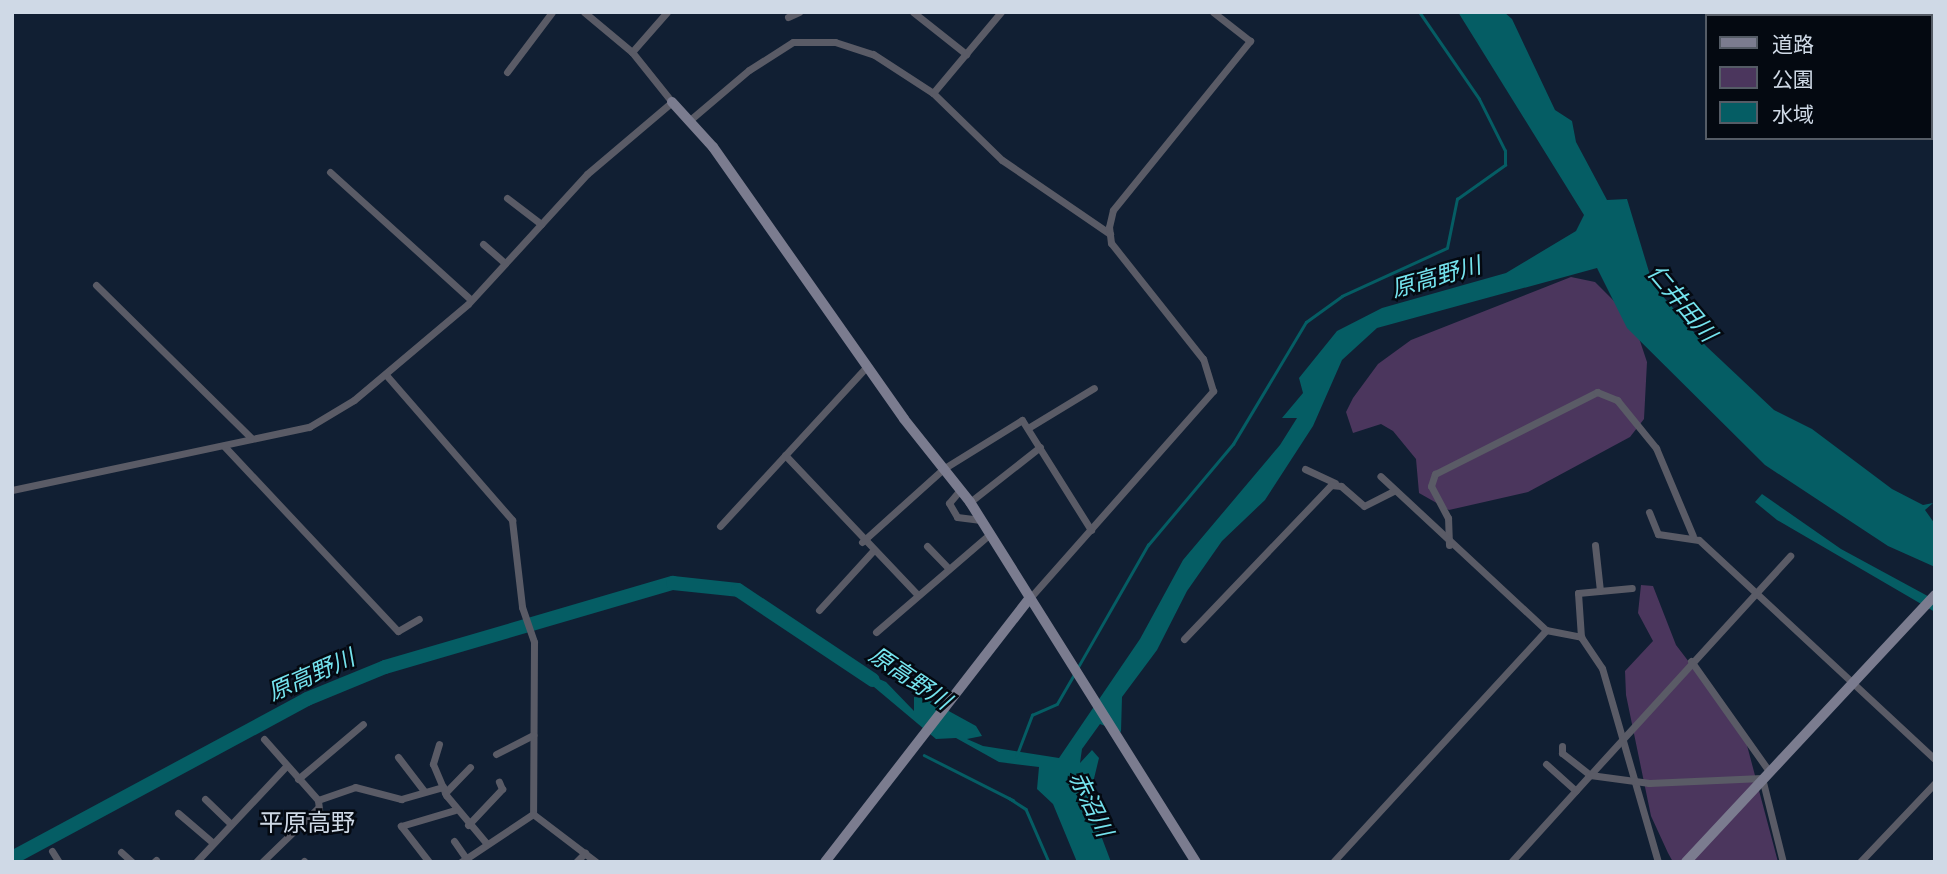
<!DOCTYPE html>
<meta charset="utf-8">
<style>
body{margin:0}
#map{position:relative;width:1947px;height:874px;overflow:hidden;background:#111f33;font-family:"DejaVu Sans","Noto Sans JP",sans-serif}
div>[style]{position:absolute}
.green>*{inset:0;background:#4b365d}
.water>*{inset:0;background:#055d64}
.stream>*{height:2.5px;margin:-1.25px;padding:0 1.25px;transform-origin:1.25px;border-radius:1.25px;background:#055d64}
.river>*{height:14px;margin:-7px;padding:0 7px;transform-origin:7px;border-radius:7px;background:#055d64}
.street>*{height:7px;margin:-3.5px;padding:0 3.5px;transform-origin:3.5px;border-radius:3.5px;background:#5a5b66}
.secondary>*{height:10px;margin:-5px;padding:0 5px;transform-origin:5px;border-radius:5px;background:#7b7c8f}
span{translate:-50% -50%;white-space:nowrap;text-align:center;line-height:1.15;-webkit-text-stroke:5px #040911;paint-order:stroke}
.water-label{font-size:23px;color:#75e4ef;font-style:italic}
.quarter-label{font-size:24px;color:#cfd9e6}
.frame{position:absolute;inset:0;border:14px solid #cfd9e6;pointer-events:none}
.legend{position:absolute;left:1705px;top:14px;width:228px;height:126px;box-sizing:border-box;background:#040911;border:2px solid #555c66;margin:0;padding:9px 12px;list-style:none;font-size:21px;color:#cfd9e6}
.legend li{display:flex;align-items:center;gap:14px;height:35px}
.legend b{width:35px;border:2px solid #555c66}
</style>
<div id="map">
<div class="green">
<i style="clip-path:polygon(1571px 277px,1595px 282px,1633px 320px,1647px 362px,1644px 419px,1630px 437px,1528px 492px,1449px 510px,1419px 493px,1416px 459px,1393px 431px,1381px 424px,1353px 433px,1346px 412px,1353px 398px,1378px 364px,1411px 340px)"></i>
<i style="clip-path:polygon(1641px 585px,1653px 586px,1676px 645px,1744px 734px,1778px 862px,1673px 862px,1668px 853px,1651px 816px,1626px 695px,1625px 671px,1653px 641px,1638px 613px)"></i>
</div>
<div class="water">
<i style="clip-path:polygon(1458px 12px,1504px 12px,1512px 19px,1555px 110px,1572px 121px,1576px 142px,1607px 200px,1627px 199px,1653px 285px,1706px 346px,1774px 410px,1812px 429px,1892px 489px,1923px 505px,1933px 503px,1925px 510px,1935px 524px,1935px 567px,1888px 546px,1765px 465px,1627px 328px,1597px 268px,1377px 328px,1342px 360px,1313px 426px,1265px 500px,1222px 541px,1187px 591px,1157px 650px,1122px 697px,1121px 732px,1100px 724px,1082px 749px,1080px 763px,1092px 750px,1099px 758px,1091px 791px,1094px 817px,1111px 862px,1077px 862px,1053px 804px,1037px 789px,1039px 767px,999px 762px,956px 738px,936px 739px,849px 666px,886px 682px,914px 711px,914px 697px,925px 698px,976px 726px,982px 736px,967px 739px,983px 746px,1059px 758px,1140px 639px,1183px 560px,1280px 445px,1297px 418px,1282px 418px,1303px 393px,1299px 378px,1337px 331px,1382px 308px,1506px 273px,1576px 231px,1584px 215px)"></i>
<i style="clip-path:polygon(1762px 494px,1841px 549px,1935px 600px,1935px 612px,1777px 520px,1755px 502px)"></i>
</div>
<div class="stream">
<i style="left:1078px;top:667px;width:141px;rotate:-60.2deg"></i>
<i style="left:1148px;top:545px;width:132px;rotate:-49.9deg"></i>
<i style="left:1233px;top:444px;width:142px;rotate:-59.1deg"></i>
<i style="left:1306px;top:322px;width:44px;rotate:-35.8deg"></i>
<i style="left:1342px;top:296px;width:115px;rotate:-24.6deg"></i>
<i style="left:1447px;top:248px;width:50px;rotate:-78.5deg"></i>
<i style="left:1457px;top:199px;width:59px;rotate:-35.3deg"></i>
<i style="left:1505px;top:165px;width:14px;rotate:-90deg"></i>
<i style="left:1505px;top:151px;width:58px;rotate:-116.6deg"></i>
<i style="left:1479px;top:99px;width:106px;rotate:-124.6deg"></i>
<i style="left:924px;top:755px;width:100px;rotate:26.8deg"></i>
<i style="left:1016px;top:757px;width:45px;rotate:-69.1deg"></i>
<i style="left:1032px;top:715px;width:27px;rotate:-24deg"></i>
<i style="left:1057px;top:704px;width:36px;rotate:-60deg"></i>
<i style="left:1009px;top:798px;width:20px;rotate:33deg"></i>
<i style="left:1026px;top:809px;width:58px;rotate:66.5deg"></i>
</div>
<div class="river">
<i style="left:12px;top:858px;width:335px;rotate:-28.3deg"></i>
<i style="left:307px;top:699px;width:84px;rotate:-22.3deg"></i>
<i style="left:385px;top:667px;width:300px;rotate:-16.3deg"></i>
<i style="left:673px;top:583px;width:65px;rotate:6.1deg"></i>
<i style="left:738px;top:590px;width:162px;rotate:33.7deg"></i>
</div>
<div class="street">
<i style="left:584px;top:12px;width:62px;rotate:39.8deg"></i>
<i style="left:913px;top:12px;width:68px;rotate:38.4deg"></i>
<i style="left:788px;top:17px;width:12px;rotate:-24deg"></i>
<i style="left:507px;top:72px;width:75px;rotate:-53.1deg"></i>
<i style="left:933px;top:93px;width:106px;rotate:-50deg"></i>
<i style="left:690px;top:120px;width:77px;rotate:-40.3deg"></i>
<i style="left:749px;top:70px;width:52px;rotate:-32.5deg"></i>
<i style="left:793px;top:42px;width:42px"></i>
<i style="left:835px;top:42px;width:40px;rotate:18deg"></i>
<i style="left:873px;top:54px;width:72px;rotate:33deg"></i>
<i style="left:933px;top:93px;width:96px;rotate:44.2deg"></i>
<i style="left:1002px;top:160px;width:131px;rotate:34.4deg"></i>
<i style="left:330px;top:172px;width:190px;rotate:42.2deg"></i>
<i style="left:507px;top:198px;width:43px;rotate:37.4deg"></i>
<i style="left:483px;top:244px;width:29px;rotate:41deg"></i>
<i style="left:96px;top:285px;width:218px;rotate:44.6deg"></i>
<i style="left:387px;top:376px;width:191px;rotate:49deg"></i>
<i style="left:512px;top:520px;width:88px;rotate:83.4deg"></i>
<i style="left:522px;top:607px;width:37px;rotate:71deg"></i>
<i style="left:534px;top:642px;width:172px;rotate:90.3deg"></i>
<i style="left:533px;top:814px;width:87px;rotate:146.3deg"></i>
<i style="left:1028px;top:428px;width:77px;rotate:-31.2deg"></i>
<i style="left:224px;top:446px;width:254px;rotate:46.8deg"></i>
<i style="left:398px;top:631px;width:24px;rotate:-30deg"></i>
<i style="left:785px;top:455px;width:190px;rotate:46.5deg"></i>
<i style="left:1305px;top:469px;width:33px;rotate:25deg"></i>
<i style="left:12px;top:490px;width:304px;rotate:-12deg"></i>
<i style="left:309px;top:427px;width:52px;rotate:-31deg"></i>
<i style="left:354px;top:400px;width:149px;rotate:-40.1deg"></i>
<i style="left:468px;top:304px;width:176px;rotate:-47.5deg"></i>
<i style="left:587px;top:174px;width:111px;rotate:-40.3deg"></i>
<i style="left:672px;top:102px;width:64px;rotate:-128.7deg"></i>
<i style="left:632px;top:52px;width:53px;rotate:-48.8deg"></i>
<i style="left:960px;top:490px;width:17px;rotate:130deg"></i>
<i style="left:949px;top:503px;width:16px;rotate:60deg"></i>
<i style="left:957px;top:517px;width:24px;rotate:7deg"></i>
<i style="left:970px;top:502px;width:89px;rotate:-38.2deg"></i>
<i style="left:1649px;top:512px;width:24px;rotate:68deg"></i>
<i style="left:1658px;top:534px;width:41px;rotate:8.3deg"></i>
<i style="left:1699px;top:540px;width:322px;rotate:42.9deg"></i>
<i style="left:720px;top:526px;width:217px;rotate:-47.4deg"></i>
<i style="left:862px;top:542px;width:109px;rotate:-42deg"></i>
<i style="left:943px;top:469px;width:93px;rotate:-31.8deg"></i>
<i style="left:1022px;top:420px;width:130px;rotate:57.9deg"></i>
<i style="left:1449px;top:545px;width:27px;rotate:-92deg"></i>
<i style="left:1448px;top:518px;width:36px;rotate:-118deg"></i>
<i style="left:1431px;top:486px;width:13px;rotate:-72deg"></i>
<i style="left:1435px;top:474px;width:182px;rotate:-26.8deg"></i>
<i style="left:1597px;top:392px;width:22px;rotate:22deg"></i>
<i style="left:1617px;top:400px;width:62px;rotate:50.9deg"></i>
<i style="left:1656px;top:448px;width:95px;rotate:67.2deg"></i>
<i style="left:1595px;top:545px;width:46px;rotate:83.8deg"></i>
<i style="left:927px;top:546px;width:29px;rotate:46deg"></i>
<i style="left:1029px;top:599px;width:278px;rotate:-48.5deg"></i>
<i style="left:1213px;top:391px;width:34px;rotate:-107deg"></i>
<i style="left:1203px;top:359px;width:148px;rotate:-128.4deg"></i>
<i style="left:1111px;top:243px;width:16px;rotate:-97deg"></i>
<i style="left:1109px;top:227px;width:17px;rotate:-77deg"></i>
<i style="left:1113px;top:210px;width:218px;rotate:-51deg"></i>
<i style="left:1250px;top:41px;width:47px;rotate:-141.9deg"></i>
<i style="left:819px;top:610px;width:79px;rotate:-47.6deg"></i>
<i style="left:1546px;top:630px;width:36px;rotate:11deg"></i>
<i style="left:1581px;top:637px;width:37px;rotate:56deg"></i>
<i style="left:1602px;top:668px;width:202px;rotate:73.9deg"></i>
<i style="left:876px;top:632px;width:150px;rotate:-40.7deg"></i>
<i style="left:1581px;top:637px;width:44px;rotate:-93.9deg"></i>
<i style="left:1578px;top:593px;width:54px;rotate:-5.3deg"></i>
<i style="left:1184px;top:639px;width:213px;rotate:-46.3deg"></i>
<i style="left:1331px;top:485px;width:10px;rotate:6deg"></i>
<i style="left:1341px;top:486px;width:30px;rotate:41deg"></i>
<i style="left:1364px;top:506px;width:34px;rotate:-27deg"></i>
<i style="left:1691px;top:661px;width:135px;rotate:54.7deg"></i>
<i style="left:264px;top:739px;width:81px;rotate:48.5deg"></i>
<i style="left:439px;top:744px;width:21px;rotate:107deg"></i>
<i style="left:433px;top:764px;width:34px;rotate:67deg"></i>
<i style="left:446px;top:795px;width:64px;rotate:50.1deg"></i>
<i style="left:1562px;top:746px;width:7px;rotate:90deg"></i>
<i style="left:1562px;top:753px;width:36px;rotate:38deg"></i>
<i style="left:1590px;top:775px;width:297px;rotate:-47.6deg"></i>
<i style="left:496px;top:754px;width:42px;rotate:-27.2deg"></i>
<i style="left:398px;top:757px;width:43px;rotate:52.6deg"></i>
<i style="left:1546px;top:764px;width:40px;rotate:42deg"></i>
<i style="left:298px;top:779px;width:85px;rotate:-40.2deg"></i>
<i style="left:445px;top:793px;width:36px;rotate:-46deg"></i>
<i style="left:205px;top:799px;width:36px;rotate:44deg"></i>
<i style="left:178px;top:813px;width:46px;rotate:40.6deg"></i>
<i style="left:533px;top:814px;width:79px;rotate:37.3deg"></i>
<i style="left:321px;top:825px;width:25px;rotate:-97deg"></i>
<i style="left:318px;top:800px;width:39px;rotate:-19deg"></i>
<i style="left:355px;top:787px;width:48px;rotate:14.6deg"></i>
<i style="left:401px;top:799px;width:44px;rotate:-15.9deg"></i>
<i style="left:468px;top:825px;width:50px;rotate:-46.6deg"></i>
<i style="left:502px;top:789px;width:8px;rotate:-113deg"></i>
<i style="left:454px;top:841px;width:21px;rotate:55deg"></i>
<i style="left:52px;top:851px;width:13px;rotate:58deg"></i>
<i style="left:121px;top:852px;width:15px;rotate:42deg"></i>
<i style="left:304px;top:861px;width:1px;rotate:45deg"></i>
<i style="left:154px;top:862px;width:3px;rotate:-45deg"></i>
<i style="left:196px;top:862px;width:132px;rotate:-46.8deg"></i>
<i style="left:262px;top:862px;width:78px;rotate:-44deg"></i>
<i style="left:429px;top:862px;width:46px;rotate:-127.9deg"></i>
<i style="left:401px;top:826px;width:56px;rotate:-16.5deg"></i>
<i style="left:576px;top:862px;width:13px;rotate:-45deg"></i>
<i style="left:1333px;top:862px;width:315px;rotate:-47.4deg"></i>
<i style="left:1546px;top:630px;width:226px;rotate:-137.1deg"></i>
<i style="left:1511px;top:862px;width:118px;rotate:-47.8deg"></i>
<i style="left:1590px;top:775px;width:60px;rotate:7.7deg"></i>
<i style="left:1649px;top:783px;width:113px;rotate:-2.5deg"></i>
<i style="left:1762px;top:778px;width:87px;rotate:76deg"></i>
<i style="left:1860px;top:862px;width:109px;rotate:-46.5deg"></i>
</div>
<div class="secondary">
<i style="left:1824px;top:12px;width:6px;rotate:45deg"></i>
<i style="left:672px;top:102px;width:61px;rotate:47.7deg"></i>
<i style="left:713px;top:147px;width:332px;rotate:54.9deg"></i>
<i style="left:904px;top:419px;width:106px;rotate:51.5deg"></i>
<i style="left:970px;top:502px;width:425px;rotate:57.9deg"></i>
<i style="left:1931px;top:120px;width:6px;rotate:45deg"></i>
<i style="left:825px;top:862px;width:333px;rotate:-52.2deg"></i>
<i style="left:1686px;top:862px;width:365px;rotate:-47deg"></i>
</div>
<div class="water-label">
<span style="left:1436px;top:277px;rotate:-16deg">原高野川</span>
<span style="left:1682px;top:303px;rotate:50deg">仁井田川</span>
<span style="left:311px;top:675px;rotate:-24deg">原高野川</span>
<span style="left:910px;top:678px;rotate:34deg">原高野川</span>
<span style="left:1091px;top:804px;rotate:64deg">赤沼川</span>
</div>
<div class="quarter-label">
<span style="left:307px;top:824px">平原高野</span>
</div>
<div class="frame"></div>
<ul class="legend">
<li><b style="height:9px;background:#7b7c8f"></b>道路</li>
<li><b style="height:19px;background:#4b365d"></b>公園</li>
<li><b style="height:19px;background:#055d64"></b>水域</li>
</ul>
</div>
